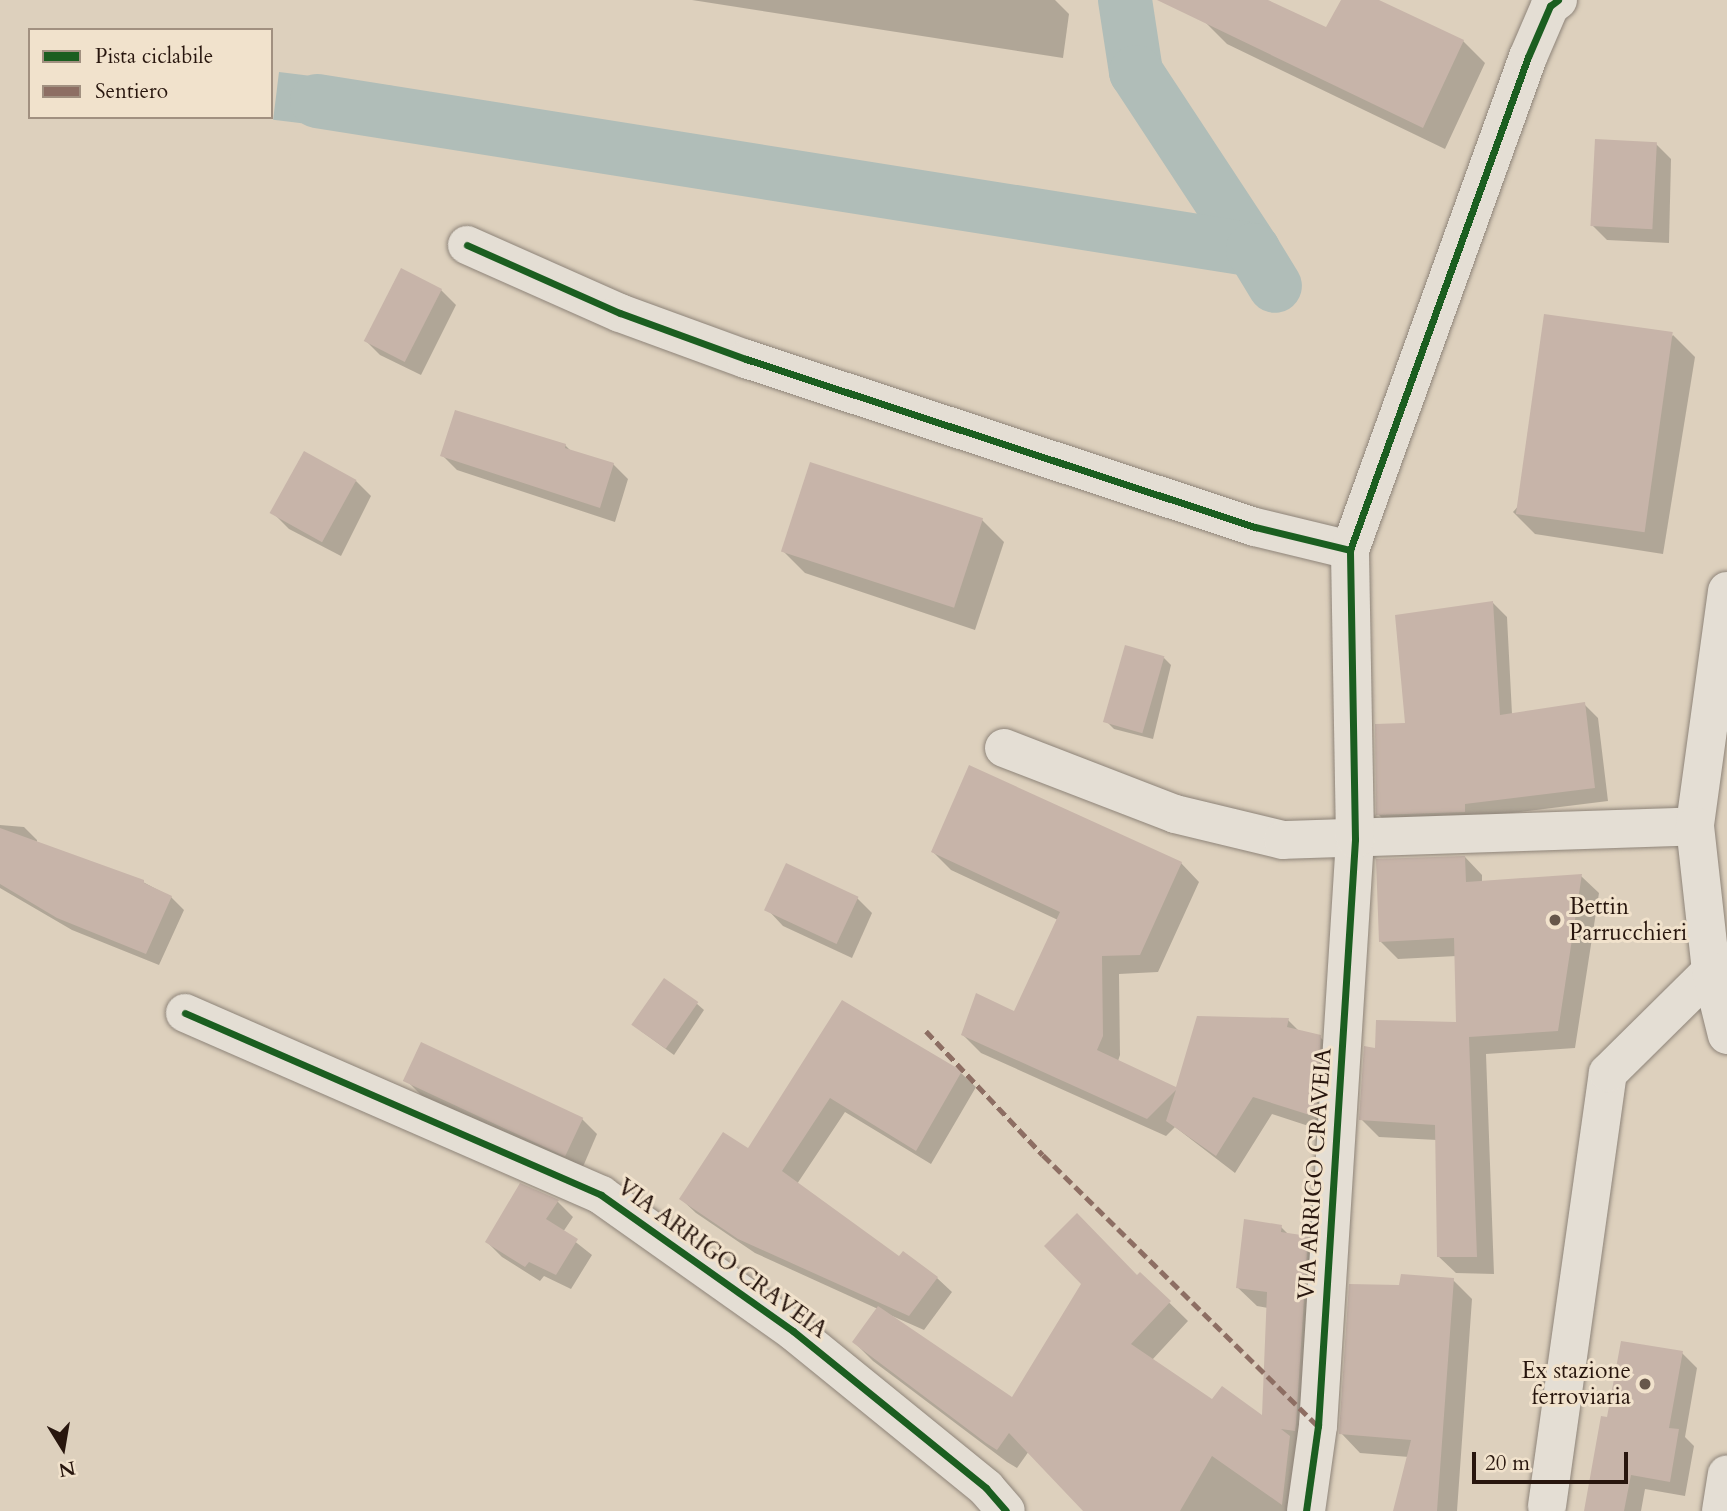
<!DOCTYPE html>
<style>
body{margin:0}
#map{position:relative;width:1727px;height:1511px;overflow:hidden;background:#ddd0bd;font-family:Cardo,serif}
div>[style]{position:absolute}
.water>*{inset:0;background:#b0bdb8;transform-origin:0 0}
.shadow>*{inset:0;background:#0003}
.canal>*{height:54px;margin:-27px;padding:0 27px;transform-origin:27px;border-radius:27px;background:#b0bdb8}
.building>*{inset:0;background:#c7b4a9;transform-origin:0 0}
.roads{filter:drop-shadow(0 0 2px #8e8479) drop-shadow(0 0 2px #8e8479)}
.street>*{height:38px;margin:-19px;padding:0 19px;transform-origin:19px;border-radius:19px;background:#e4ded4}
.secondary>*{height:38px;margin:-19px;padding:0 19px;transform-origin:19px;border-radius:19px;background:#e4ded4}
.quiet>*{height:5px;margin-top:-2.5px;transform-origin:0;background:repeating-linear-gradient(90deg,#8d6e63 0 10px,transparent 0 15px)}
.cycleway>*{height:7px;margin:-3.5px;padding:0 3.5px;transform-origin:3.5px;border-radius:3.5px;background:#1b5e20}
.dots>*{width:19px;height:19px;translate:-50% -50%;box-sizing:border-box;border:4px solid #f1e2cc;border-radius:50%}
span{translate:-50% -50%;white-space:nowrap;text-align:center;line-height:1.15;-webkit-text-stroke:6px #f1e2cc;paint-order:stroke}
.poi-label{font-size:23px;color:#28160e}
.left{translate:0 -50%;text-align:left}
.right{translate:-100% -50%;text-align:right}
.street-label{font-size:23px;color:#28160e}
.legend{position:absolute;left:28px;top:28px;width:245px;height:91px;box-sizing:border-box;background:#f1e2cc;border:2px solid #a19080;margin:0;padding:9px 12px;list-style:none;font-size:21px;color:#28160e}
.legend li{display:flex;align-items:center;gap:14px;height:35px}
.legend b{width:35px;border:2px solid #a19080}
.north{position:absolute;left:28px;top:1413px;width:70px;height:70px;-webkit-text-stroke:5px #f1e2cc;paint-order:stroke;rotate:169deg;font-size:19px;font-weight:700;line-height:28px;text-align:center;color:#28160e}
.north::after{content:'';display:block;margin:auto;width:24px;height:32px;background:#28160e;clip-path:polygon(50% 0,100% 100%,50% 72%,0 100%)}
.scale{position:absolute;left:1472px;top:1452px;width:156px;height:32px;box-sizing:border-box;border:4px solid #28160e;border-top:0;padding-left:9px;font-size:21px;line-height:24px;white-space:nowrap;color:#28160e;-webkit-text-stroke:5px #f1e2cc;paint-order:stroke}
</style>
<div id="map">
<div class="water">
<i style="left:279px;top:72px;width:117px;height:48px;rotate:7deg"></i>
</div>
<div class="shadow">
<i style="clip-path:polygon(692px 0,1055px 0,1069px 14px,1063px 58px)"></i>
<i style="clip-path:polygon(1215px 0,1264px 0,1327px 30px,1343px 0,1375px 0,1463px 41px,1485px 63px,1445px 149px,1227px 44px,1205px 22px)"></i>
<i style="clip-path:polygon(1656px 144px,1671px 159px,1669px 243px,1607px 240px,1592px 225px)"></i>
<i style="clip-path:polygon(441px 290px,456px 305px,421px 375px,380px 355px,365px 340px)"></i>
<i style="clip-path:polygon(1673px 335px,1695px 357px,1663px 554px,1535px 534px,1513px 512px)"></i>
<i style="clip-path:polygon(565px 445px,572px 452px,613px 464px,628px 479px,615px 522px,457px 470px,442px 455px)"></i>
<i style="clip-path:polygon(356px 481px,371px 496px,341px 556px,289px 529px,274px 514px)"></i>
<i style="clip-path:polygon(982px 520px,1004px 542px,975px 630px,805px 573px,783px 551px)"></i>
<i style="clip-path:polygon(1493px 603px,1507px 617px,1512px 714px,1584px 704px,1598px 718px,1608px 801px,1392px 828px,1378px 814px,1407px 725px)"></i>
<i style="clip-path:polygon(1163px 657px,1171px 665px,1153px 739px,1114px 729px,1107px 722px)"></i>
<i style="clip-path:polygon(0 825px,24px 827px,37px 840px,37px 843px,143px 882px,171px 897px,184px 910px,159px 965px,72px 930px,0 888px)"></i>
<i style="clip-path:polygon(933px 852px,1181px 863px,1199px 882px,1158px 972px,1119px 974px,1120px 1055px,1118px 1061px,1177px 1089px,1288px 1020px,1300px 1032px,1320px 1037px,1338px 1055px,1333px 1134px,1272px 1114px,1235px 1173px,1175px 1127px,1166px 1136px,981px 1053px,963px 1035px,1015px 1013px,1058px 920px,951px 870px)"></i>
<i style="clip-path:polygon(1465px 857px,1482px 875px,1482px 882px,1581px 876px,1599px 893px,1575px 1048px,1486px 1054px,1494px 1274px,1456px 1273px,1438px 1256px,1437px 1140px,1379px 1137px,1361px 1119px,1376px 1051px,1458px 1024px,1457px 956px,1398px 959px,1380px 941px)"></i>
<i style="clip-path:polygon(857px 898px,872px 913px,852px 958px,783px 926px,768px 910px)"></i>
<i style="clip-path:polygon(696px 1003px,704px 1010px,674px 1055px,641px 1031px)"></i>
<i style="clip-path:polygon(843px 1003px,961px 1073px,976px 1087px,931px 1164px,845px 1112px,797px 1184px,899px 1259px,937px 1278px,952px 1292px,924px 1330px,890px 1315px,1012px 1400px,1140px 1274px,1188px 1321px,1152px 1360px,1212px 1402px,1263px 1418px,1268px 1308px,1257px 1306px,1237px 1287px,1281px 1227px,1289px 1235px,1307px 1238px,1326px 1257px,1302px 1511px,1085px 1511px,1029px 1451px,1017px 1468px,1007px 1462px,873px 1361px,854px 1342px,878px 1309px,755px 1253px,696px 1213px,681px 1199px,749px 1150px)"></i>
<i style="clip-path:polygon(408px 1082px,582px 1119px,597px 1134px,582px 1169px,423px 1097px)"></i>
<i style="clip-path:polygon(521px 1186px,558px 1202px,573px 1217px,563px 1232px,592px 1255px,571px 1289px,544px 1276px,540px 1281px,502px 1257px,487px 1242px)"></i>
<i style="clip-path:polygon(1453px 1280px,1472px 1299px,1457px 1511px,1395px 1511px,1409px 1457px,1360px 1453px,1341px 1433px,1400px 1287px)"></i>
<i style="clip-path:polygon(1682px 1353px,1697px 1368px,1685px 1437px,1694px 1446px,1685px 1496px,1645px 1489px,1641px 1511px,1586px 1511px,1609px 1419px)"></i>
</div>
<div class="canal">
<i style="left:1125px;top:0;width:73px;rotate:81.3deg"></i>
<i style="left:1136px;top:72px;width:213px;rotate:56.7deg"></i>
<i style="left:317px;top:101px;width:948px;rotate:9.04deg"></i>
<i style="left:1253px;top:250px;width:42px;rotate:58.6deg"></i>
</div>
<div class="building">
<i style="clip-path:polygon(1157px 0,1268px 0,1326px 27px,1341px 0,1379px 0,1464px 40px,1423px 128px)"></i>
<i style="left:1595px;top:139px;width:62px;height:87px;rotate:3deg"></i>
<i style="left:401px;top:268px;width:46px;height:82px;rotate:27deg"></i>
<i style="left:1544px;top:314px;width:130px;height:202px;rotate:8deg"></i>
<i style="clip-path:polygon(455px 410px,566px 444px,565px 448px,614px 463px,600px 508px,440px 456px)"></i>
<i style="left:304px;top:451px;width:60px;height:71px;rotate:29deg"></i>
<i style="left:810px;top:462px;width:182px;height:94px;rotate:18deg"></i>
<i style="clip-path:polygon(1493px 601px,1500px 715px,1585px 702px,1595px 788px,1465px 804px,1465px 812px,1376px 815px,1375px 724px,1405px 723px,1395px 615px)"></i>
<i style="left:1125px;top:645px;width:41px;height:80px;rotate:16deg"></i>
<i style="clip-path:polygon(969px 765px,1182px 862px,1140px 955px,1102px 956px,1103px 1036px,1097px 1050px,1176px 1087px,1197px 1016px,1289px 1018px,1287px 1027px,1321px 1035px,1316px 1117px,1253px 1097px,1216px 1156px,1166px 1121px,1176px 1090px,1147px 1119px,961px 1035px,976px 993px,1014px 1011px,1060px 912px,931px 852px)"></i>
<i style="clip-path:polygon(0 828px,144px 880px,144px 883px,172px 896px,146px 954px,57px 918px,0 884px)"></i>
<i style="clip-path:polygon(1465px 856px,1466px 882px,1582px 874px,1558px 1031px,1469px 1037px,1477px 1257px,1437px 1257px,1435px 1125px,1359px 1120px,1364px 1046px,1375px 1048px,1376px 1020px,1456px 1022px,1454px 938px,1379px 942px,1376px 859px)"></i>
<i style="left:786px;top:863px;width:80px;height:52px;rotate:25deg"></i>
<i style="left:664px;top:978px;width:42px;height:57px;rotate:35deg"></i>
<i style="clip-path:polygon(842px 1000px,962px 1071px,916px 1151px,830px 1098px,782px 1171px,899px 1256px,903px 1251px,938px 1277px,909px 1316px,738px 1239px,679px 1199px,723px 1132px,748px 1148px)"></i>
<i style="left:421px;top:1042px;width:179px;height:43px;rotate:25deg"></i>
<i style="clip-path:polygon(520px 1183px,559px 1200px,546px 1219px,578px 1239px,556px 1275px,529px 1262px,525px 1267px,485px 1242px)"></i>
<i style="clip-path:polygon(1077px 1213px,1137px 1275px,1140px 1272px,1171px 1301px,1131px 1344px,1212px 1399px,1222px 1386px,1262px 1415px,1267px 1292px,1236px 1288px,1244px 1219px,1282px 1225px,1281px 1232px,1308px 1236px,1296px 1424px,1295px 1431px,1281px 1429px,1290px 1436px,1282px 1505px,1212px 1456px,1180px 1511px,1083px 1511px,1009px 1433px,997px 1450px,986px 1443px,852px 1342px,878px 1306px,1012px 1397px,1081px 1284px,1044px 1246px)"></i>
<i style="clip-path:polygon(1401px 1274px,1454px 1278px,1437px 1511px,1393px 1511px,1411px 1440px,1339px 1434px,1349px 1284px,1399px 1285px)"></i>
<i style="clip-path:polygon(1621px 1341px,1683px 1351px,1669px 1428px,1679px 1429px,1670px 1482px,1631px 1475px,1624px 1511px,1584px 1511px,1601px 1416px,1607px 1417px)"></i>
</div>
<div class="roads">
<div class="street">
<i style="left:467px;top:245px;width:167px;rotate:24deg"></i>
<i style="left:620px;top:313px;width:134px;rotate:20.1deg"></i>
<i style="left:746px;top:359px;width:536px;rotate:18.27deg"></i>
<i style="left:1255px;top:527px;width:98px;rotate:13.6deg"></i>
<i style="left:1004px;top:748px;width:183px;rotate:21.1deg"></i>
<i style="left:1175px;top:814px;width:111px;rotate:13.5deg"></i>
<i style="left:1283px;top:840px;width:412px;rotate:-1.9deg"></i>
<i style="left:185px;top:1013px;width:454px;rotate:23.6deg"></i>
<i style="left:601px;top:1195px;width:235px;rotate:35.3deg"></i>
<i style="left:793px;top:1331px;width:249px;rotate:39.1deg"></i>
<i style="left:986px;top:1488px;width:30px;rotate:49deg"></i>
<i style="left:1547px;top:1506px;width:437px;rotate:-82deg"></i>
<i style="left:1608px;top:1073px;width:145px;rotate:-44.7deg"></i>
<i style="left:1306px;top:1511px;width:86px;rotate:-82deg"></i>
<i style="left:1318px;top:1426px;width:588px;rotate:-86.39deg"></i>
<i style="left:1355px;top:839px;width:289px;rotate:-91deg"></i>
<i style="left:1350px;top:550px;width:524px;rotate:-70.15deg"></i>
<i style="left:1528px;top:57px;width:56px;rotate:-66.7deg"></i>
<i style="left:1550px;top:6px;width:10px;rotate:-37deg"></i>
</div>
<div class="secondary">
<i style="left:1727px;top:591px;width:237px;rotate:97.8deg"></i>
<i style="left:1695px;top:826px;width:146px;rotate:83.7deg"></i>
<i style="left:1711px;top:971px;width:66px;rotate:76deg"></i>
<i style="left:1721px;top:1511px;width:37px;rotate:-81deg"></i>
</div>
</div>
<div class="quiet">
<i style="left:926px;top:1031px;width:170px;rotate:46.7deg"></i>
<i style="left:1043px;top:1155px;width:386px;rotate:44.6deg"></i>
</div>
<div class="cycleway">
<i style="left:467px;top:245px;width:167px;rotate:24deg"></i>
<i style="left:620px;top:313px;width:134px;rotate:20.1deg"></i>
<i style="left:746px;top:359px;width:536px;rotate:18.27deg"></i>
<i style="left:1255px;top:527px;width:98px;rotate:13.6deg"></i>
<i style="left:185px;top:1013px;width:454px;rotate:23.6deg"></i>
<i style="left:601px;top:1195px;width:235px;rotate:35.3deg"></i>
<i style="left:793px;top:1331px;width:249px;rotate:39.1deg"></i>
<i style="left:986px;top:1488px;width:30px;rotate:49deg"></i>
<i style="left:1306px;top:1511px;width:86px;rotate:-82deg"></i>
<i style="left:1318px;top:1426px;width:588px;rotate:-86.39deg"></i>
<i style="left:1355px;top:839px;width:289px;rotate:-91deg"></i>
<i style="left:1350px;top:550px;width:524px;rotate:-70.15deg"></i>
<i style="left:1528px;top:57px;width:56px;rotate:-66.7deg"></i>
<i style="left:1550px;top:6px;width:10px;rotate:-37deg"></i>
</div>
<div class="dots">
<i style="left:1555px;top:920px;background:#67574b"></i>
<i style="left:1645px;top:1384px;background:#67574b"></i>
</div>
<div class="poi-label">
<span class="left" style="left:1569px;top:920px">Bettin<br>Parrucchieri</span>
<span class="right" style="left:1631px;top:1384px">Ex stazione<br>ferroviaria</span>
</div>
<div class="street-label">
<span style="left:1315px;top:1174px;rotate:-86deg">VIA ARRIGO CRAVEIA</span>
<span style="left:722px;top:1259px;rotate:36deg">VIA ARRIGO CRAVEIA</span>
</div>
<ul class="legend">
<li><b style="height:9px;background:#1b5e20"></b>Pista ciclabile</li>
<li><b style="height:9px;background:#8d6e63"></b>Sentiero</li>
</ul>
<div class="north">N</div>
<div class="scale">20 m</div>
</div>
